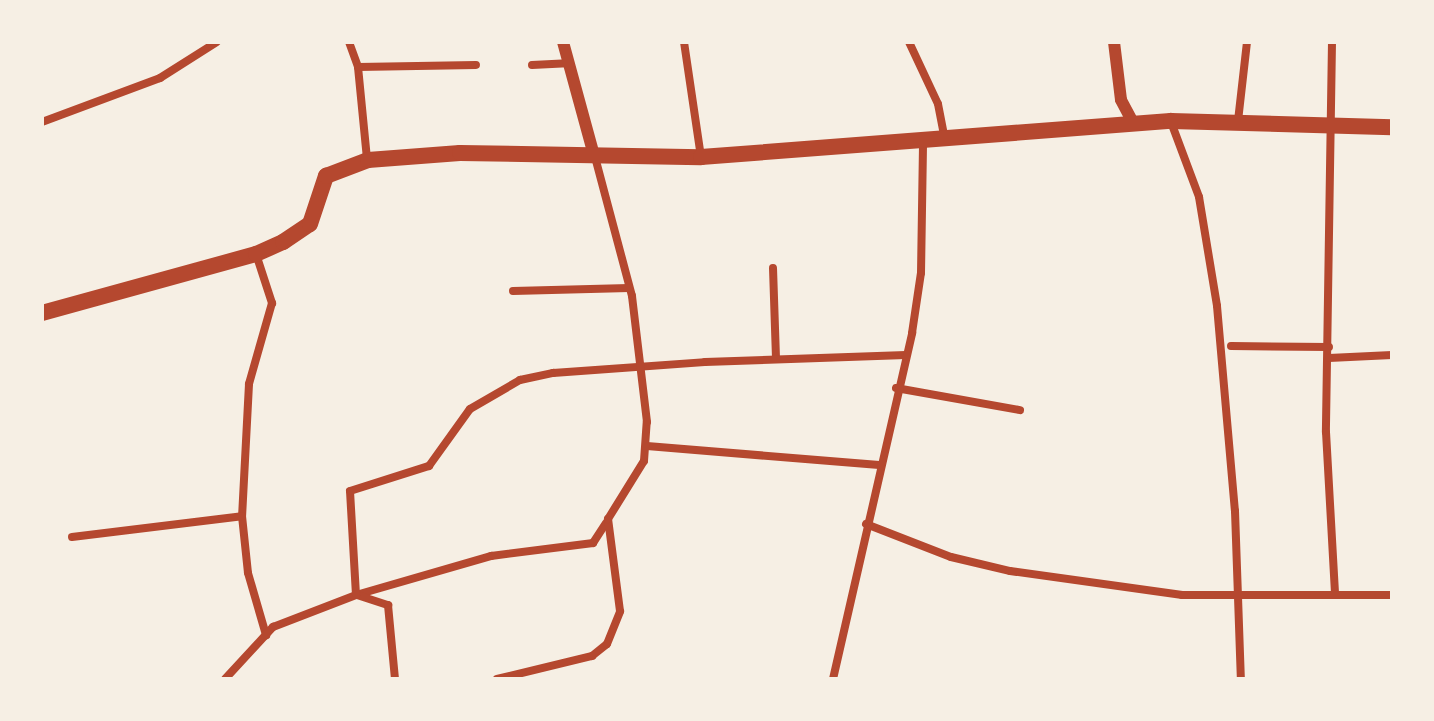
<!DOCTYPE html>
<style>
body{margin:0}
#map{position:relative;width:1434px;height:721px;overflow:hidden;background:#f6efe4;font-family:Karla,sans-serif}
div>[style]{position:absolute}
.minor>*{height:8px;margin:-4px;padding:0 4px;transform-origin:4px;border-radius:4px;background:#b5482f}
.tertiary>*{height:12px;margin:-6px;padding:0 6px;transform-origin:6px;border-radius:6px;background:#b5482f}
.primary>*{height:16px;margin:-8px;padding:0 8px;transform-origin:8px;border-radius:8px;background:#b5482f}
span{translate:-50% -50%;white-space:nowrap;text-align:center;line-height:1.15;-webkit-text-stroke:7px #f6efe4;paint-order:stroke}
.frame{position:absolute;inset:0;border:44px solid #f6efe4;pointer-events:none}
</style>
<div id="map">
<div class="minor">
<i style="left:349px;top:42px;width:27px;rotate:70deg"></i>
<i style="left:358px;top:67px;width:92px;rotate:84.4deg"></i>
<i style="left:684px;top:42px;width:116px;rotate:81.6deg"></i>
<i style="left:909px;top:42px;width:68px;rotate:64.9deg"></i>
<i style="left:938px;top:104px;width:33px;rotate:79deg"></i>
<i style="left:1332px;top:42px;width:390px;rotate:90.9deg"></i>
<i style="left:1326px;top:432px;width:162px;rotate:86.8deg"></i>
<i style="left:532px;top:65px;width:35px;rotate:-3deg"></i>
<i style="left:358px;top:67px;width:118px;rotate:-1deg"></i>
<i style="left:1238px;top:121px;width:80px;rotate:-83.5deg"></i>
<i style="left:42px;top:122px;width:126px;rotate:-20.4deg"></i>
<i style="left:160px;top:78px;width:67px;rotate:-32.3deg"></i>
<i style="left:1171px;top:122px;width:80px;rotate:69.5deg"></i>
<i style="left:1199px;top:197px;width:110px;rotate:80.6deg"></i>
<i style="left:1217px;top:306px;width:206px;rotate:85deg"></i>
<i style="left:1235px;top:511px;width:168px;rotate:88deg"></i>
<i style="left:256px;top:254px;width:52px;rotate:71.9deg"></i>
<i style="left:272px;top:303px;width:84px;rotate:105.9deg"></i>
<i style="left:249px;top:384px;width:132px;rotate:93deg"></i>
<i style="left:242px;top:516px;width:57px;rotate:84deg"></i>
<i style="left:248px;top:573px;width:65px;rotate:73.8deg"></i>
<i style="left:773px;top:268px;width:90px;rotate:88.1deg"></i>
<i style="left:513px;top:291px;width:116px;rotate:-1.5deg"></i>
<i style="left:1231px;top:346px;width:98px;rotate:0.6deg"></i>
<i style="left:1329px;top:358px;width:63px;rotate:-2.7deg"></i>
<i style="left:896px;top:388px;width:126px;rotate:10.1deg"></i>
<i style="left:647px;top:446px;width:233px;rotate:4.7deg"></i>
<i style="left:866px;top:524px;width:91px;rotate:21.2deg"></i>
<i style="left:951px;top:557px;width:61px;rotate:13.3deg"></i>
<i style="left:1010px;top:571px;width:174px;rotate:7.9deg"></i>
<i style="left:1182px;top:595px;width:210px"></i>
<i style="left:72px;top:537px;width:171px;rotate:-7deg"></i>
<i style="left:356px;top:595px;width:141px;rotate:-16.1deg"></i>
<i style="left:491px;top:556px;width:103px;rotate:-7.3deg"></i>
<i style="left:593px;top:543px;width:24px;rotate:-57deg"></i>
<i style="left:357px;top:595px;width:33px;rotate:18deg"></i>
<i style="left:388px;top:605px;width:74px;rotate:84.6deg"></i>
<i style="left:225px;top:679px;width:71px;rotate:-47.3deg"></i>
<i style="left:273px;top:627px;width:89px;rotate:-21.1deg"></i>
<i style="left:356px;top:595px;width:104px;rotate:-93.3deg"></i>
<i style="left:350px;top:491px;width:83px;rotate:-17.6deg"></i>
<i style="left:429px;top:466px;width:70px;rotate:-54.3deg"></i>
<i style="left:470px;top:409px;width:58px;rotate:-30.1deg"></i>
<i style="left:520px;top:380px;width:34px;rotate:-12deg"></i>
<i style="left:553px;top:373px;width:152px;rotate:-4.1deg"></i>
<i style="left:705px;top:362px;width:201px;rotate:-2deg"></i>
<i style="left:497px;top:679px;width:98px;rotate:-13.6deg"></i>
<i style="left:592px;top:656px;width:19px;rotate:-39deg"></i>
<i style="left:607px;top:644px;width:35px;rotate:-68deg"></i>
<i style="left:620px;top:611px;width:93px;rotate:-97.4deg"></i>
<i style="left:608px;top:519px;width:68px;rotate:-58.2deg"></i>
<i style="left:644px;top:461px;width:39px;rotate:-86deg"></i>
<i style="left:647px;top:422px;width:127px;rotate:-96.8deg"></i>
<i style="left:632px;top:296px;width:148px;rotate:-104.9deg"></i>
<i style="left:833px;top:679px;width:355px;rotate:-77.1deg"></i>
<i style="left:912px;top:333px;width:61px;rotate:-81.5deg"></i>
<i style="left:921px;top:273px;width:134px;rotate:-89.1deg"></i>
</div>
<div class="tertiary">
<i style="left:563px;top:42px;width:114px;rotate:74.7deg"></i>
<i style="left:1114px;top:42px;width:58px;rotate:83.1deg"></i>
<i style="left:1121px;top:100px;width:27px;rotate:62deg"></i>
</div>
<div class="primary">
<i style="left:42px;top:313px;width:222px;rotate:-15.4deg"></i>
<i style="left:256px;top:254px;width:30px;rotate:-24deg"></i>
<i style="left:283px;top:242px;width:32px;rotate:-34deg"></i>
<i style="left:310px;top:224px;width:51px;rotate:-71.6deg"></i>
<i style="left:326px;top:176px;width:45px;rotate:-20.9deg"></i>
<i style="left:368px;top:160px;width:92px;rotate:-4.4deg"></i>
<i style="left:460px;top:153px;width:241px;rotate:1deg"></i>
<i style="left:701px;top:157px;width:471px;rotate:-4.4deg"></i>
<i style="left:1171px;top:121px;width:221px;rotate:1.6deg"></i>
</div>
<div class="frame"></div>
</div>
